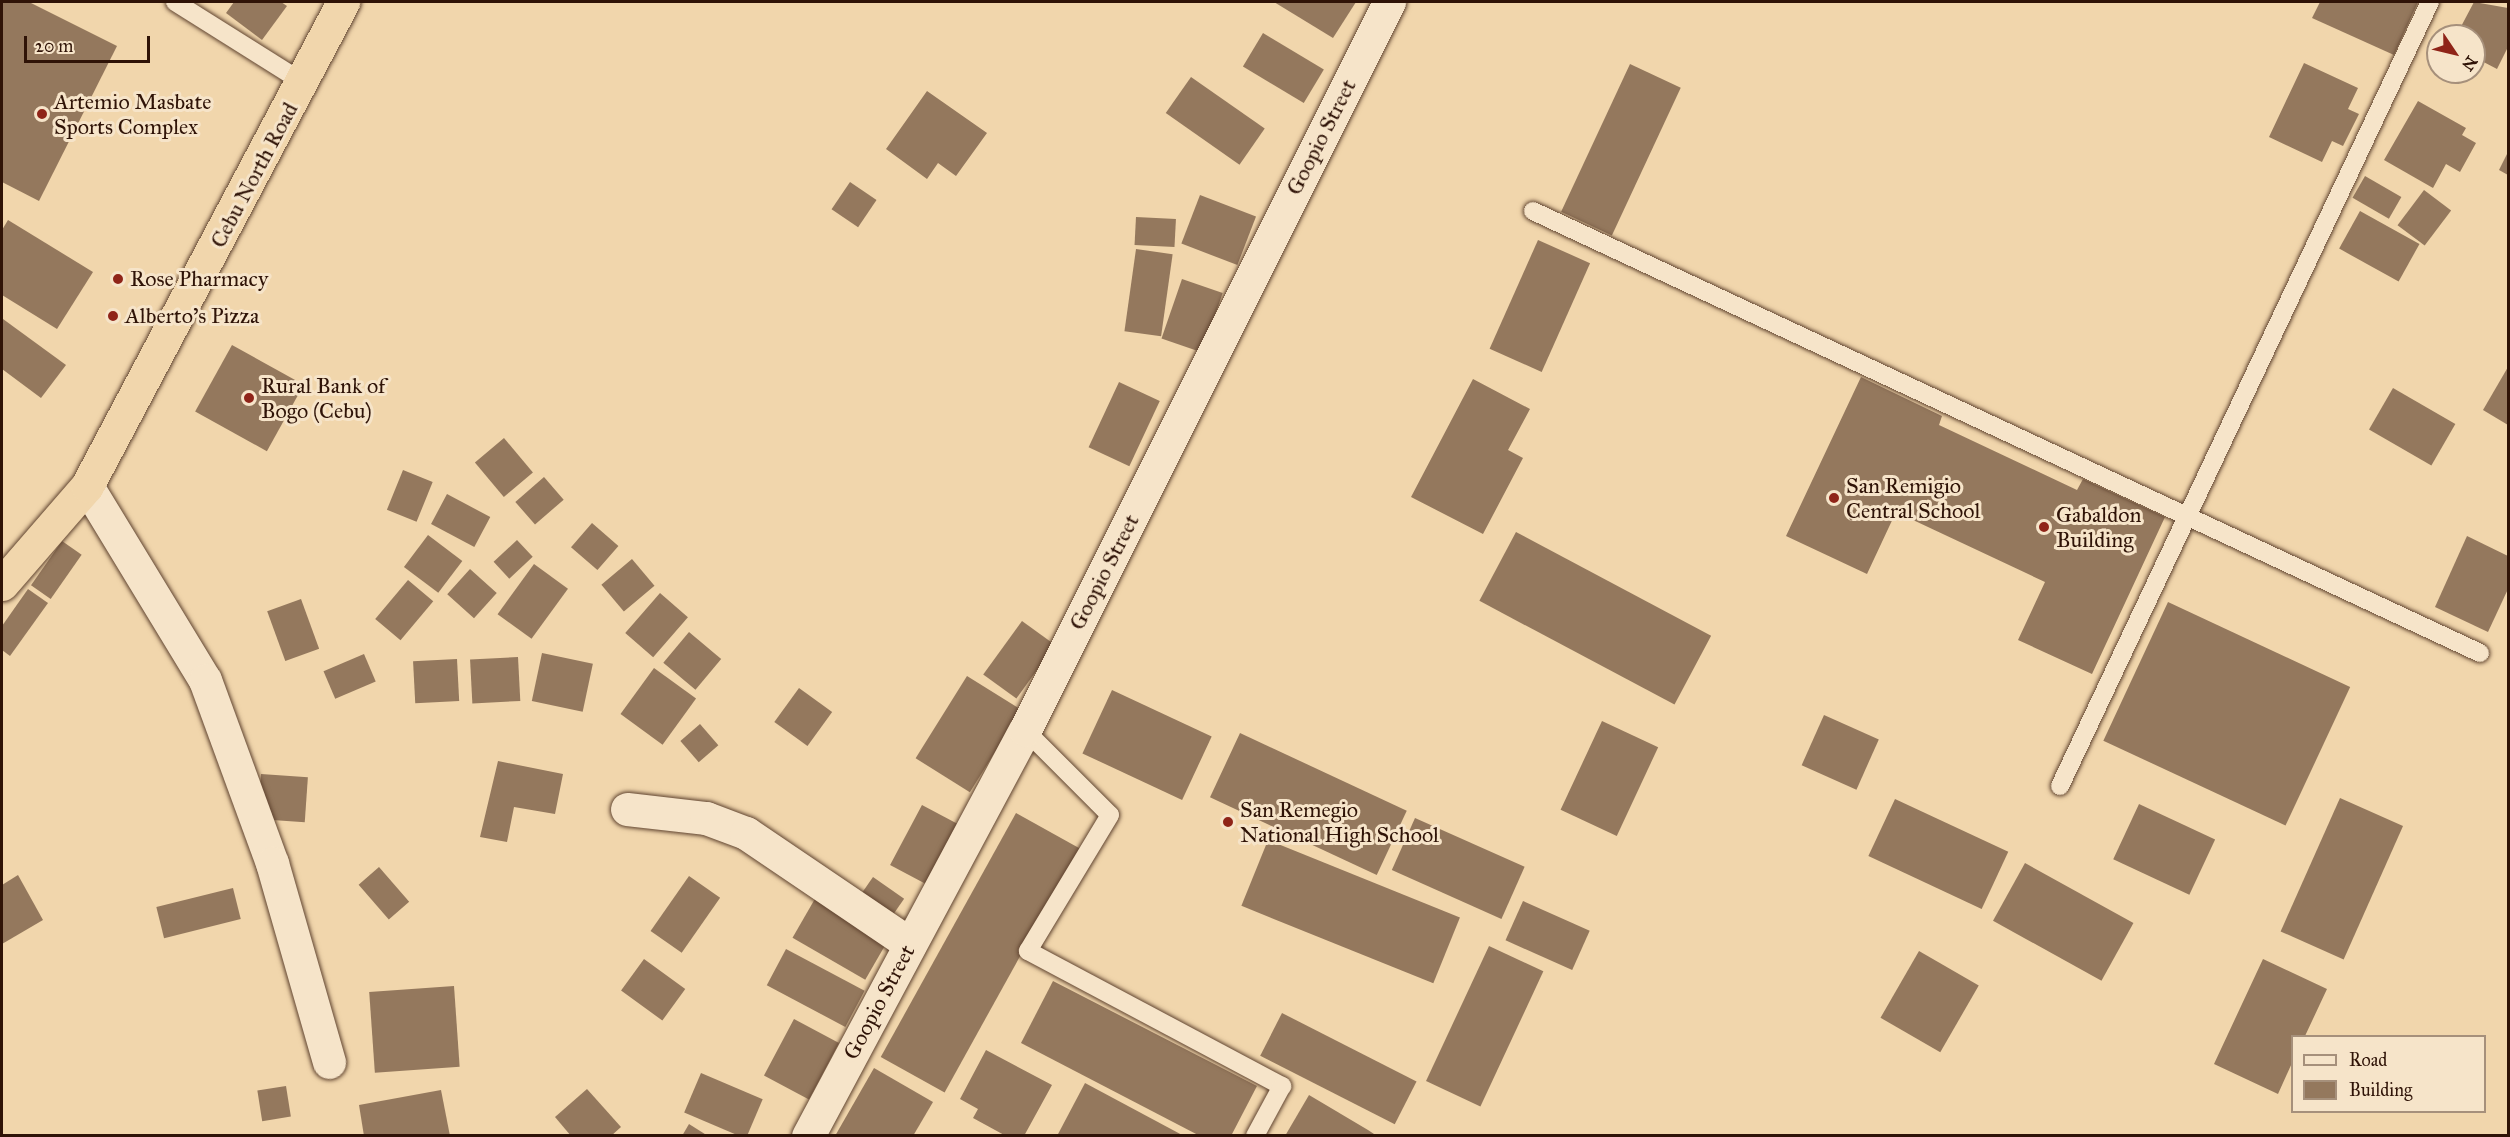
<!DOCTYPE html>
<style>
body{margin:0}
#map{position:relative;width:2510px;height:1137px;overflow:hidden;background:#f1d6ac;font-family:"IM FELL Great Primer",serif}
div>[style]{position:absolute}
.building>*{inset:0;background:#94785d;transform-origin:0 0}
.roads{filter:drop-shadow(0 0 2px #604430) drop-shadow(0 0 2px #604430)}
.service>*{height:18px;margin:-9px;padding:0 9px;transform-origin:9px;border-radius:9px;background:#f6e4c9}
.minor>*{height:33px;margin:-16.5px;padding:0 16.5px;transform-origin:16.5px;border-radius:16.5px;background:#f6e4c9}
.trunk>*{height:33px;margin:-16.5px;padding:0 16.5px;transform-origin:16.5px;border-radius:16.5px;background:#f1d6ac}
.dots>*{width:16px;height:16px;translate:-50% -50%;box-sizing:border-box;border:3px solid #f6e4c9;border-radius:50%}
span{translate:-50% -50%;white-space:nowrap;text-align:center;line-height:1.15;-webkit-text-stroke:6px #f6e4c9;paint-order:stroke}
.poi-label{font-size:22px;color:#2f1307}
.left{translate:0 -50%;text-align:left}
.street-label{font-size:22px;color:#2f1307}
.frame{position:absolute;inset:0;border:3px solid #2f1307;pointer-events:none}
.legend{position:absolute;left:2291px;top:1035px;width:195px;height:78px;box-sizing:border-box;background:#f6e4c9;border:2px solid #a6907b;margin:0;padding:8px 10px;list-style:none;font-size:18px;color:#2f1307}
.legend li{display:flex;align-items:center;gap:12px;height:30px}
.legend b{width:30px;border:2px solid #a6907b}
.north{position:absolute;left:2426px;top:24px;width:60px;height:60px;box-sizing:border-box;background:#f6e4c9;border:2px solid #a6907b;border-radius:50%;rotate:125deg;font-size:16px;font-weight:700;line-height:24px;text-align:center;color:#2f1307}
.north::after{content:'';display:block;margin:auto;width:21px;height:27px;background:#8f2418;clip-path:polygon(50% 0,100% 100%,50% 72%,0 100%)}
.scale{position:absolute;left:24px;top:36px;width:126px;height:27px;box-sizing:border-box;border:3px solid #2f1307;border-top:0;padding-left:8px;font-size:18px;line-height:21px;white-space:nowrap;color:#2f1307;-webkit-text-stroke:4px #f6e4c9;paint-order:stroke}
</style>
<div id="map">
<div class="building">
<i style="clip-path:polygon(2px 2px,29px 2px,117px 46px,39px 201px,2px 182px)"></i>
<i style="clip-path:polygon(234px 2px,281px 2px,287px 6px,262px 40px,226px 13px)"></i>
<i style="clip-path:polygon(1274px 2px,1356px 2px,1333px 38px)"></i>
<i style="clip-path:polygon(2320px 2px,2418px 2px,2394px 55px,2312px 18px)"></i>
<i style="clip-path:polygon(2474px 2px,2508px 8px,2508px 47px,2497px 69px,2474px 57px,2474px 36px,2456px 36px)"></i>
<i style="left:1263px;top:33px;width:71px;height:39px;rotate:31deg"></i>
<i style="clip-path:polygon(2304px 63px,2358px 88px,2348px 109px,2359px 114px,2343px 146px,2332px 141px,2322px 162px,2269px 137px)"></i>
<i style="left:1630px;top:64px;width:56px;height:163px;rotate:25deg"></i>
<i style="left:1191px;top:77px;width:90px;height:44px;rotate:35deg"></i>
<i style="clip-path:polygon(927px 91px,987px 133px,956px 176px,938px 163px,927px 179px,886px 149px)"></i>
<i style="clip-path:polygon(2418px 101px,2466px 128px,2462px 135px,2476px 143px,2460px 172px,2446px 164px,2433px 188px,2384px 160px)"></i>
<i style="clip-path:polygon(2508px 152px,2508px 175px,2499px 170px)"></i>
<i style="left:2365px;top:176px;width:42px;height:25px;rotate:30deg"></i>
<i style="left:850px;top:182px;width:32px;height:33px;rotate:34deg"></i>
<i style="left:2424px;top:190px;width:34px;height:44px;rotate:37deg"></i>
<i style="left:1200px;top:195px;width:60px;height:52px;rotate:21deg"></i>
<i style="left:2360px;top:211px;width:68px;height:43px;rotate:29deg"></i>
<i style="left:1136px;top:217px;width:40px;height:28px;rotate:3deg"></i>
<i style="clip-path:polygon(8px 220px,93px 272px,57px 329px,2px 295px,2px 230px)"></i>
<i style="left:1538px;top:240px;width:57px;height:119px;rotate:24deg"></i>
<i style="left:1136px;top:249px;width:37px;height:83px;rotate:8deg"></i>
<i style="left:1182px;top:279px;width:43px;height:63px;rotate:19deg"></i>
<i style="clip-path:polygon(3px 319px,66px 365px,41px 398px,2px 369px)"></i>
<i style="left:232px;top:345px;width:82px;height:76px;rotate:29deg"></i>
<i style="clip-path:polygon(2508px 367px,2508px 425px,2483px 410px)"></i>
<i style="clip-path:polygon(1861px 377px,1942px 416px,1939px 425px,2077px 490px,2083px 479px,2165px 517px,2092px 674px,2018px 640px,2045px 582px,1896px 512px,1867px 574px,1786px 536px)"></i>
<i style="clip-path:polygon(1473px 379px,1530px 409px,1508px 450px,1523px 458px,1483px 534px,1411px 497px)"></i>
<i style="left:1119px;top:382px;width:45px;height:72px;rotate:25deg"></i>
<i style="left:2393px;top:388px;width:72px;height:48px;rotate:30deg"></i>
<i style="left:504px;top:438px;width:45px;height:38px;rotate:50deg"></i>
<i style="left:403px;top:470px;width:32px;height:43px;rotate:22deg"></i>
<i style="left:544px;top:477px;width:30px;height:38px;rotate:49deg"></i>
<i style="left:447px;top:494px;width:49px;height:34px;rotate:28deg"></i>
<i style="left:592px;top:523px;width:35px;height:32px;rotate:41deg"></i>
<i style="left:1516px;top:532px;width:221px;height:78px;rotate:28deg"></i>
<i style="left:428px;top:535px;width:43px;height:40px;rotate:37deg"></i>
<i style="clip-path:polygon(2467px 536px,2508px 556px,2508px 589px,2488px 632px,2435px 607px)"></i>
<i style="left:517px;top:540px;width:23px;height:32px;rotate:47deg"></i>
<i style="left:62px;top:541px;width:24px;height:54px;rotate:35deg"></i>
<i style="left:632px;top:559px;width:35px;height:40px;rotate:50deg"></i>
<i style="left:534px;top:564px;width:42px;height:62px;rotate:36deg"></i>
<i style="left:470px;top:569px;width:36px;height:34px;rotate:42deg"></i>
<i style="left:408px;top:580px;width:33px;height:51px;rotate:40deg"></i>
<i style="clip-path:polygon(28px 589px,48px 603px,10px 656px,2px 650px,2px 626px)"></i>
<i style="left:660px;top:593px;width:37px;height:53px;rotate:41deg"></i>
<i style="left:301px;top:599px;width:53px;height:36px;rotate:70deg"></i>
<i style="left:2168px;top:602px;width:201px;height:153px;rotate:25deg"></i>
<i style="left:1022px;top:621px;width:41px;height:66px;rotate:36deg"></i>
<i style="left:689px;top:632px;width:42px;height:40px;rotate:40deg"></i>
<i style="left:542px;top:653px;width:52px;height:49px;rotate:12deg"></i>
<i style="left:364px;top:654px;width:30px;height:44px;rotate:67deg"></i>
<i style="left:518px;top:657px;width:44px;height:48px;rotate:87deg"></i>
<i style="left:457px;top:659px;width:42px;height:44px;rotate:87deg"></i>
<i style="left:654px;top:668px;width:52px;height:57px;rotate:36deg"></i>
<i style="left:967px;top:676px;width:64px;height:97px;rotate:32deg"></i>
<i style="left:799px;top:688px;width:41px;height:42px;rotate:36deg"></i>
<i style="left:1112px;top:690px;width:110px;height:70px;rotate:25deg"></i>
<i style="left:1824px;top:715px;width:60px;height:55px;rotate:24deg"></i>
<i style="left:1602px;top:721px;width:62px;height:98px;rotate:25deg"></i>
<i style="left:700px;top:724px;width:28px;height:26px;rotate:49deg"></i>
<i style="left:1240px;top:733px;width:184px;height:71px;rotate:25deg"></i>
<i style="clip-path:polygon(498px 761px,563px 774px,555px 814px,514px 807px,507px 842px,480px 837px)"></i>
<i style="left:261px;top:774px;width:47px;height:45px;rotate:4deg"></i>
<i style="left:2340px;top:798px;width:69px;height:146px;rotate:24deg"></i>
<i style="left:1895px;top:799px;width:125px;height:63px;rotate:25deg"></i>
<i style="left:2139px;top:804px;width:84px;height:61px;rotate:25deg"></i>
<i style="left:922px;top:805px;width:40px;height:68px;rotate:28deg"></i>
<i style="left:1016px;top:813px;width:73px;height:279px;rotate:29deg"></i>
<i style="left:1415px;top:818px;width:120px;height:57px;rotate:24deg"></i>
<i style="left:1268px;top:840px;width:207px;height:71px;rotate:22deg"></i>
<i style="left:2025px;top:863px;width:124px;height:66px;rotate:29deg"></i>
<i style="left:379px;top:867px;width:46px;height:27px;rotate:49deg"></i>
<i style="clip-path:polygon(18px 875px,43px 920px,2px 944px,2px 885px)"></i>
<i style="left:689px;top:876px;width:38px;height:67px;rotate:35deg"></i>
<i style="left:873px;top:877px;width:38px;height:20px;rotate:35deg"></i>
<i style="left:233px;top:888px;width:32px;height:79px;rotate:76deg"></i>
<i style="left:816px;top:897px;width:84px;height:47px;rotate:30deg"></i>
<i style="left:1523px;top:901px;width:73px;height:43px;rotate:24deg"></i>
<i style="left:1489px;top:946px;width:60px;height:149px;rotate:25deg"></i>
<i style="left:786px;top:949px;width:89px;height:41px;rotate:28deg"></i>
<i style="left:1919px;top:951px;width:69px;height:77px;rotate:30deg"></i>
<i style="left:644px;top:959px;width:51px;height:39px;rotate:36deg"></i>
<i style="clip-path:polygon(2263px 959px,2327px 989px,2305px 1036px,2292px 1036px,2292px 1063px,2278px 1094px,2214px 1064px)"></i>
<i style="clip-path:polygon(1053px 981px,1257px 1086px,1231px 1136px,1200px 1136px,1021px 1043px)"></i>
<i style="left:454px;top:986px;width:81px;height:85px;rotate:86deg"></i>
<i style="left:1282px;top:1013px;width:151px;height:48px;rotate:27deg"></i>
<i style="left:794px;top:1019px;width:51px;height:64px;rotate:28deg"></i>
<i style="clip-path:polygon(986px 1050px,1052px 1085px,1024px 1136px,1006px 1136px,973px 1118px,978px 1109px,960px 1099px)"></i>
<i style="clip-path:polygon(874px 1068px,933px 1102px,913px 1136px,835px 1136px)"></i>
<i style="left:701px;top:1073px;width:67px;height:43px;rotate:23deg"></i>
<i style="clip-path:polygon(1085px 1083px,1184px 1136px,1057px 1136px)"></i>
<i style="left:286px;top:1086px;width:31px;height:29px;rotate:81deg"></i>
<i style="clip-path:polygon(587px 1089px,621px 1127px,611px 1136px,571px 1136px,555px 1117px)"></i>
<i style="clip-path:polygon(441px 1090px,450px 1136px,364px 1136px,359px 1105px)"></i>
<i style="clip-path:polygon(1309px 1095px,1368px 1130px,1377px 1136px,1285px 1136px)"></i>
<i style="clip-path:polygon(689px 1124px,708px 1136px,682px 1136px)"></i>
</div>
<div class="roads">
<div class="service">
<i style="left:175px;top:2px;width:152px;rotate:32.1deg"></i>
<i style="left:1533px;top:211px;width:1045px;rotate:25.02deg"></i>
<i style="left:1025px;top:730px;width:120px;rotate:45deg"></i>
<i style="left:1110px;top:815px;width:159px;rotate:121.1deg"></i>
<i style="left:1028px;top:951px;width:288px;rotate:28deg"></i>
<i style="left:1282px;top:1086px;width:57px;rotate:118.4deg"></i>
<i style="left:2060px;top:786px;width:867px;rotate:-64.74deg"></i>
</div>
<div class="minor">
<i style="left:87px;top:486px;width:227px;rotate:58.7deg"></i>
<i style="left:205px;top:680px;width:195px;rotate:69.9deg"></i>
<i style="left:272px;top:863px;width:207px;rotate:74deg"></i>
<i style="left:627px;top:809px;width:80px;rotate:6.5deg"></i>
<i style="left:706px;top:818px;width:43px;rotate:20.6deg"></i>
<i style="left:746px;top:833px;width:198px;rotate:34.1deg"></i>
<i style="left:808px;top:1136px;width:460px;rotate:-61.9deg"></i>
<i style="left:1025px;top:730px;width:814px;rotate:-63.43deg"></i>
</div>
<div class="trunk">
<i style="left:2px;top:584px;width:130px;rotate:-49.1deg"></i>
<i style="left:87px;top:486px;width:548px;rotate:-62.12deg"></i>
</div>
</div>
<div class="dots">
<i style="left:42px;top:114px;background:#8f2418"></i>
<i style="left:118px;top:279px;background:#8f2418"></i>
<i style="left:113px;top:316px;background:#8f2418"></i>
<i style="left:249px;top:398px;background:#8f2418"></i>
<i style="left:1834px;top:498px;background:#8f2418"></i>
<i style="left:2044px;top:527px;background:#8f2418"></i>
<i style="left:1228px;top:822px;background:#8f2418"></i>
</div>
<div class="poi-label">
<span class="left" style="left:54px;top:114px">Artemio Masbate<br>Sports Complex</span>
<span class="left" style="left:130px;top:279px">Rose Pharmacy</span>
<span class="left" style="left:125px;top:316px">Alberto's Pizza</span>
<span class="left" style="left:261px;top:398px">Rural Bank of<br>Bogo (Cebu)</span>
<span class="left" style="left:1846px;top:498px">San Remigio<br>Central School</span>
<span class="left" style="left:2056px;top:527px">Gabaldon<br>Building</span>
<span class="left" style="left:1240px;top:822px">San Remegio<br>National High School</span>
</div>
<div class="street-label">
<span style="left:1321px;top:137px;rotate:-63deg">Goopio Street</span>
<span style="left:254px;top:175px;rotate:-62deg">Cebu North Road</span>
<span style="left:1104px;top:572px;rotate:-63deg">Goopio Street</span>
<span style="left:879px;top:1002px;rotate:-62deg">Goopio Street</span>
</div>
<div class="frame"></div>
<ul class="legend">
<li><b style="height:8px;background:#f6e4c9"></b>Road</li>
<li><b style="height:16px;background:#94785d"></b>Building</li>
</ul>
<div class="north">N</div>
<div class="scale">20 m</div>
</div>
